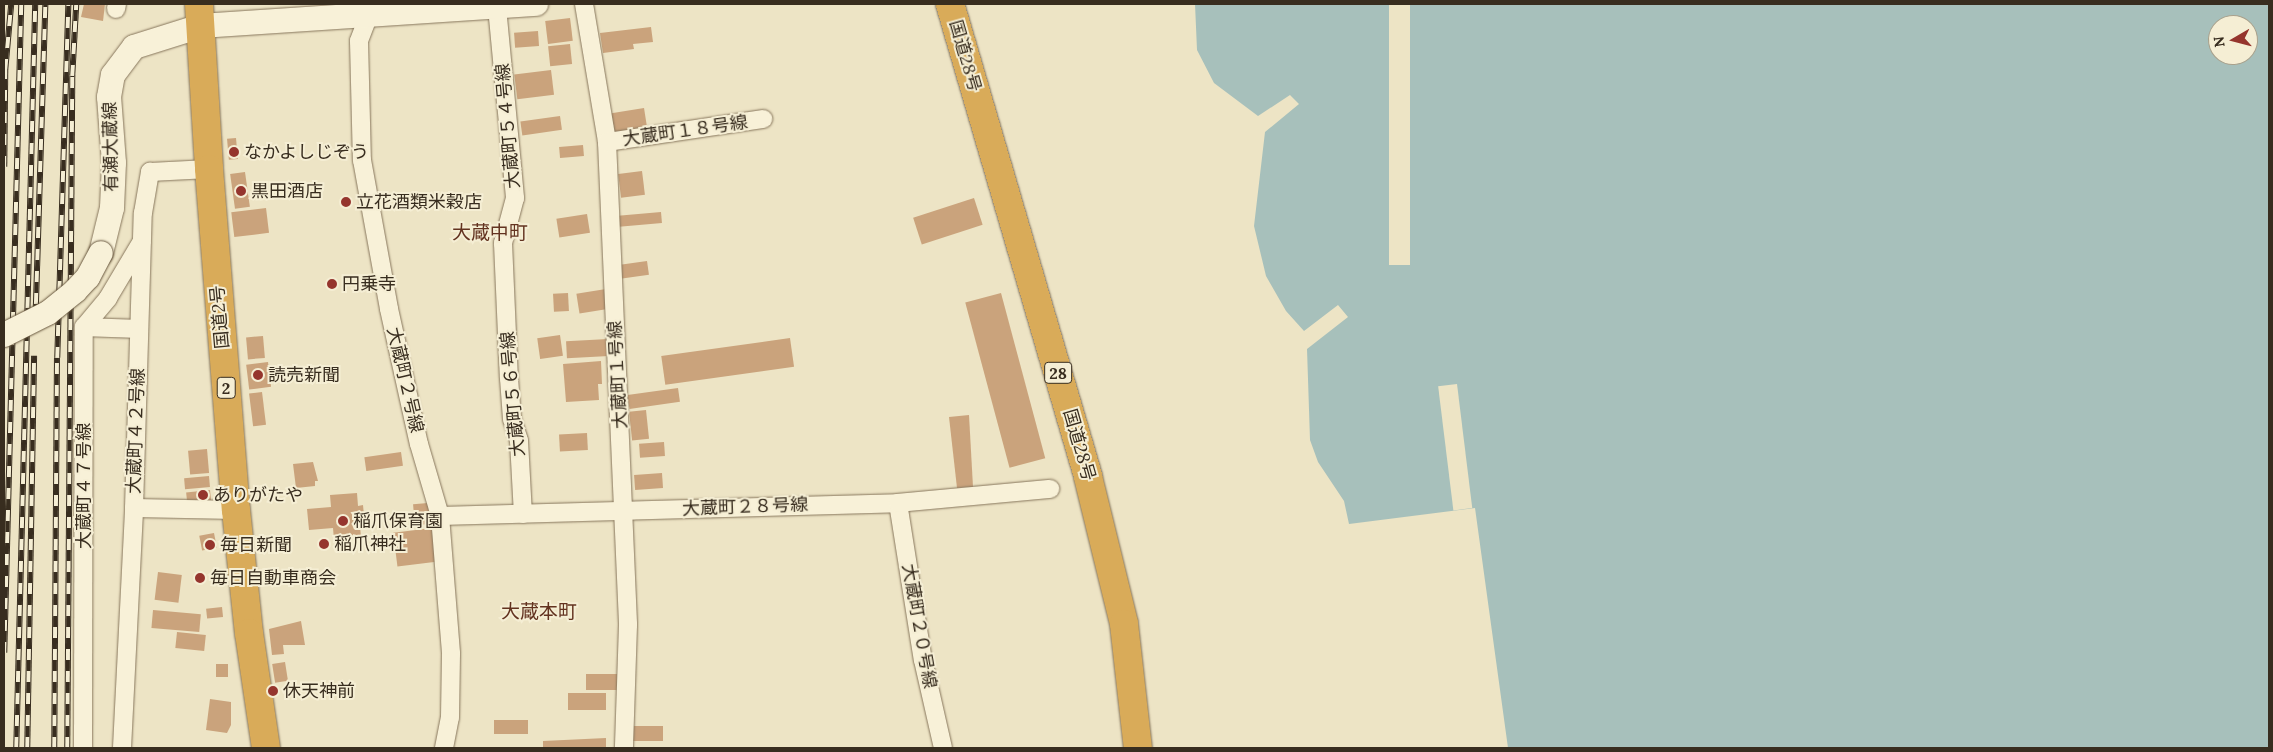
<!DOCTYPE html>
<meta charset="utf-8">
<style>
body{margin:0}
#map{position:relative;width:2273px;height:752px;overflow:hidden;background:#ede4c5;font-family:Lora,"Noto Sans JP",serif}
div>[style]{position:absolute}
.water>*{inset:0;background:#a7c0bb}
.pier>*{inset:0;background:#ede4c5;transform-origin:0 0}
.building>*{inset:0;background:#caa37c;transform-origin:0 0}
.roads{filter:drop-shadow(0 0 1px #87765c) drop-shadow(0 0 1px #87765c)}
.street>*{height:18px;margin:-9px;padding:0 9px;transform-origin:9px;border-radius:9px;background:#f8f1d8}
.secondary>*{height:24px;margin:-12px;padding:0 12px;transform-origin:12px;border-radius:12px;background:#f8f1d8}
.highway>*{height:28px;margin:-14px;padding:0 14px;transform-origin:14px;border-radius:14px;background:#d9ab59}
.rail>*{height:5.5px;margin-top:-2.75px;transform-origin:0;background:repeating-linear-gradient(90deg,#f5eed4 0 11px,#382d1f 0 22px);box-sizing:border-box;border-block:1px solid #382d1f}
.bridges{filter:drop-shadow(0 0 1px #69583f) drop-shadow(0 0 1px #69583f)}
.secondary-bridge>*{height:24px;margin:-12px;padding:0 12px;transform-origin:12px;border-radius:12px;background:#f8f1d8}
.dots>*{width:14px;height:14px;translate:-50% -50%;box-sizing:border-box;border:2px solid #f5eed4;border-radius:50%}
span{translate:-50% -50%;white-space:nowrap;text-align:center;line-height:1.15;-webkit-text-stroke:4px #f5eed4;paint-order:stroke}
.shield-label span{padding:1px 4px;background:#f5eed4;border:1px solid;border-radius:4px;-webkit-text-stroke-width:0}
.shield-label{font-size:16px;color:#382d1f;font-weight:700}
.street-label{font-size:18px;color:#382d1f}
.poi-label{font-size:18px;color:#382d1f}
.left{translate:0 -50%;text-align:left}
.neighbourhood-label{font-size:19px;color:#633320}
.frame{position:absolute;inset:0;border:5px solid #382d1f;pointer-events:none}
.north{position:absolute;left:2208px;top:15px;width:50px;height:50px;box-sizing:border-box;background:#f5eed4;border:1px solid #a9a18c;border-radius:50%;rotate:262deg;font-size:14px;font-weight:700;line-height:20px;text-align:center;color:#382d1f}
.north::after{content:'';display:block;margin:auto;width:18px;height:22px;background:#95352d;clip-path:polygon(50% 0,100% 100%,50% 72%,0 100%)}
</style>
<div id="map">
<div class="water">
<i style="clip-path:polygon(evenodd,1195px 4px,2269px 4px,2269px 748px,1508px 748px,1475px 508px,1349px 524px,1344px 501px,1318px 462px,1310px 440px,1307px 349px,1348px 317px,1338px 305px,1304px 331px,1286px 311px,1266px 276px,1254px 226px,1265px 132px,1299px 104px,1290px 95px,1258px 116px,1214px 83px,1197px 50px,1195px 4px,2218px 25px,2248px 25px,2248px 55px,2218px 55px,2218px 25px)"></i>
</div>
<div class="pier">
<i style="left:1389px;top:4px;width:21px;height:261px"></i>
<i style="left:1457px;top:384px;width:125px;height:19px;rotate:83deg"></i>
</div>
<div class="building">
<i style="clip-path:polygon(84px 4px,105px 4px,103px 21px,81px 17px)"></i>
<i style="left:570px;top:18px;width:23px;height:25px;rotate:83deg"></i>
<i style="clip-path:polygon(651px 27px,653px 42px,633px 44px,634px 49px,603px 53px,600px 33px)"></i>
<i style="left:538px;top:31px;width:15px;height:24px;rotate:86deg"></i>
<i style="left:570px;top:44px;width:20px;height:22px;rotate:84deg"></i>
<i style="left:551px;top:70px;width:25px;height:37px;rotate:83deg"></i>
<i style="left:644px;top:108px;width:24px;height:33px;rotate:81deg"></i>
<i style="left:560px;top:116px;width:14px;height:40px;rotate:82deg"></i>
<i style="left:236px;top:138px;width:21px;height:9px;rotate:85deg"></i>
<i style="left:583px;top:145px;width:11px;height:24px;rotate:85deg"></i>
<i style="left:642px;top:171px;width:24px;height:24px;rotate:83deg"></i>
<i style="left:245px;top:172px;width:35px;height:15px;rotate:82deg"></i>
<i style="left:974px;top:198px;width:28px;height:64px;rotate:72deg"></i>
<i style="left:266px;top:208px;width:25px;height:35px;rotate:83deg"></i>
<i style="left:661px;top:212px;width:11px;height:43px;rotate:85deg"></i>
<i style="left:587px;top:214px;width:19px;height:31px;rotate:81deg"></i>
<i style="left:647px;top:261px;width:14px;height:27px;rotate:82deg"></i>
<i style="left:606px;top:289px;width:20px;height:30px;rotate:81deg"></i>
<i style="left:568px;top:293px;width:18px;height:15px;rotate:87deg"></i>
<i style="left:1001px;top:293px;width:171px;height:37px;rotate:75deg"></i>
<i style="left:560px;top:335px;width:21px;height:23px;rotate:82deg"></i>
<i style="left:263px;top:336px;width:22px;height:17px;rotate:85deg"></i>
<i style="left:790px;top:338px;width:29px;height:130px;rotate:82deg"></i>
<i style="left:608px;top:339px;width:17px;height:42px;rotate:87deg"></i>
<i style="clip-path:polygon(601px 361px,602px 384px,598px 384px,599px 400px,566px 402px,563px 364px)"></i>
<i style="left:268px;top:362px;width:25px;height:22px;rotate:83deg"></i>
<i style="left:678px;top:388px;width:14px;height:51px;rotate:82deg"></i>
<i style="left:262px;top:392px;width:33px;height:13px;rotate:83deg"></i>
<i style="left:646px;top:410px;width:29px;height:17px;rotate:84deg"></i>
<i style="clip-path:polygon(969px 415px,973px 487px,957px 488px,949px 417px)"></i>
<i style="left:587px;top:433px;width:17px;height:28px;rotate:87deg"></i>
<i style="left:664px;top:442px;width:14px;height:25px;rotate:86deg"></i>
<i style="left:207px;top:449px;width:24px;height:19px;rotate:85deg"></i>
<i style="left:401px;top:452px;width:14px;height:37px;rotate:82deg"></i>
<i style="clip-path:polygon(313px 462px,318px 481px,315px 481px,315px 486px,296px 488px,293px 464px)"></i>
<i style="left:662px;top:473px;width:15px;height:28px;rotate:86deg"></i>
<i style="left:209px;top:476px;width:11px;height:25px;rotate:85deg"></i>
<i style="left:210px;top:490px;width:10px;height:24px;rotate:84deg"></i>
<i style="clip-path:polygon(357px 493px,358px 506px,363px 505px,365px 526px,360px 526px,361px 537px,334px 540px,333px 528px,309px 530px,307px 509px,331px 507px,330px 495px)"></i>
<i style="left:428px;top:503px;width:21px;height:15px;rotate:85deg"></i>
<i style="left:432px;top:528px;width:34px;height:39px;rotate:83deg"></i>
<i style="left:214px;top:533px;width:15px;height:15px;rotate:79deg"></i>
<i style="left:158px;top:572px;width:24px;height:28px;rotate:7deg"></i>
<i style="left:222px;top:607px;width:10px;height:16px;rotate:84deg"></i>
<i style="left:153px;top:610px;width:48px;height:18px;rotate:5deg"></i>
<i style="clip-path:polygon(301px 621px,305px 645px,283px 645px,284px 654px,272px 655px,269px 629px)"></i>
<i style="left:177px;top:632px;width:29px;height:16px;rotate:6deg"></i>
<i style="left:285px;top:662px;width:19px;height:13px;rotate:81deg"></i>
<i style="left:216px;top:664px;width:12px;height:13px"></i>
<i style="left:586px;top:674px;width:31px;height:16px"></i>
<i style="left:606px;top:693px;width:17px;height:38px;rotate:90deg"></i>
<i style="clip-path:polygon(210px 699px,231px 702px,231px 725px,227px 733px,206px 730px)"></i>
<i style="left:494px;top:720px;width:34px;height:14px"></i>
<i style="left:633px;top:726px;width:30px;height:15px"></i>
<i style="clip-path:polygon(606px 738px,606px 748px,543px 748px,543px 741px)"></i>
</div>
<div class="roads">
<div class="street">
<i style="left:584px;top:4px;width:140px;rotate:80.5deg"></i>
<i style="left:607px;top:142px;width:483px;rotate:87.5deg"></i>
<i style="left:628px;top:625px;width:123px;rotate:91.9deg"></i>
<i style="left:497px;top:7px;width:192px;rotate:84.6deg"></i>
<i style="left:515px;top:198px;width:47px;rotate:104.9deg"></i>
<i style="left:503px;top:243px;width:135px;rotate:87.5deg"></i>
<i style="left:509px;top:378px;width:41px;rotate:85.8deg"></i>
<i style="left:512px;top:419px;width:23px;rotate:72deg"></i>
<i style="left:519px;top:441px;width:73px;rotate:86.9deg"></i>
<i style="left:116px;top:9px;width:5px;rotate:-79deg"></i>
<i style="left:370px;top:12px;width:31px;rotate:111deg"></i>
<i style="left:359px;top:41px;width:119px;rotate:88.6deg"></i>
<i style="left:362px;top:160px;width:151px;rotate:79.7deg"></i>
<i style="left:389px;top:309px;width:138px;rotate:77.5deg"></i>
<i style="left:419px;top:444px;width:75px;rotate:73.7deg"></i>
<i style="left:440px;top:516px;width:138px;rotate:85.4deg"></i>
<i style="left:451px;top:654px;width:63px;rotate:90.9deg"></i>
<i style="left:450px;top:717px;width:32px;rotate:101deg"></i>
<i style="left:607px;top:142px;width:158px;rotate:-8.4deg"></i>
<i style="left:84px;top:327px;width:55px;rotate:2.1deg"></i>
<i style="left:898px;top:503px;width:159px;rotate:81deg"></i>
<i style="left:923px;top:660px;width:90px;rotate:77.2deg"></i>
<i style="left:134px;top:508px;width:102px;rotate:1.1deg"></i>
<i style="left:440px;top:516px;width:458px;rotate:-1.6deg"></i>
<i style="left:898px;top:503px;width:153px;rotate:-5.3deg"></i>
<i style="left:83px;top:748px;width:421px;rotate:-89.9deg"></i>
<i style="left:84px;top:327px;width:38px;rotate:-50deg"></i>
<i style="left:108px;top:298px;width:66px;rotate:-59.2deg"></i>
<i style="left:122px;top:748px;width:240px;rotate:-87.1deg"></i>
<i style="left:134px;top:508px;width:295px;rotate:-88.3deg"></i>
<i style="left:143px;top:213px;width:42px;rotate:-80.3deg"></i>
<i style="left:150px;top:172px;width:59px;rotate:-2.9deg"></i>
</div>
<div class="secondary">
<i style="left:101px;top:253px;width:46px;rotate:-76.3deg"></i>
<i style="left:112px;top:208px;width:45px;rotate:-87.5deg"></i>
<i style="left:114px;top:163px;width:66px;rotate:-94.3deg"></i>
<i style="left:109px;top:97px;width:22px;rotate:-80deg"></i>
<i style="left:113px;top:75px;width:35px;rotate:-53deg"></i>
<i style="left:134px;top:47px;width:70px;rotate:-17.4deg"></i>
<i style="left:201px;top:26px;width:336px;rotate:-3.8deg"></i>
</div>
<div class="highway">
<i style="left:199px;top:4px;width:165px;rotate:86.5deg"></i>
<i style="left:209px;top:169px;width:342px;rotate:85.5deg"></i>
<i style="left:236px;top:510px;width:124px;rotate:84deg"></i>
<i style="left:249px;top:633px;width:116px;rotate:81.6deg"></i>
<i style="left:950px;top:4px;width:493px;rotate:73.7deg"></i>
<i style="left:1088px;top:477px;width:151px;rotate:76.2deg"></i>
<i style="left:1124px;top:624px;width:125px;rotate:83.6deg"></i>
</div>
</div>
<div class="rail">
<i style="left:4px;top:167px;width:97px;rotate:-89.4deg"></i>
<i style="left:5px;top:70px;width:66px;rotate:-84.8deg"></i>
<i style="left:35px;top:326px;width:322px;rotate:-88.2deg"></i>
<i style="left:4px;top:653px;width:649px;rotate:-88.5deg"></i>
<i style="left:16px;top:748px;width:744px;rotate:-88.54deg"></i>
<i style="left:27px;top:748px;width:392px;rotate:-89deg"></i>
<i style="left:54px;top:748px;width:390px;rotate:-89.6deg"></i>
<i style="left:57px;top:358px;width:354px;rotate:-88.2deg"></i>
<i style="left:67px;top:748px;width:672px;rotate:-89.57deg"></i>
<i style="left:72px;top:76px;width:72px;rotate:-86.8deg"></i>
</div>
<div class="bridges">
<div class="secondary-bridge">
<i style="left:4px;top:335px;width:49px;rotate:-26.6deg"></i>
<i style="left:48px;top:313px;width:35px;rotate:-39deg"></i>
<i style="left:75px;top:291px;width:19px;rotate:-47deg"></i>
<i style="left:88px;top:277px;width:27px;rotate:-62deg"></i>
</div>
</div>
<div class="dots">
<i style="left:234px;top:152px;background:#95352d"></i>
<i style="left:241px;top:191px;background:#95352d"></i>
<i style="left:346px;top:202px;background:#95352d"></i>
<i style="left:332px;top:284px;background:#95352d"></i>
<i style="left:258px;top:375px;background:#95352d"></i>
<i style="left:203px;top:495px;background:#95352d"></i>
<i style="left:343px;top:521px;background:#95352d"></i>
<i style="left:324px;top:544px;background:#95352d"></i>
<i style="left:210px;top:545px;background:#95352d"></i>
<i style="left:200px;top:578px;background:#95352d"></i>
<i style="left:273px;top:691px;background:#95352d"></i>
</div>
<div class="shield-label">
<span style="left:1058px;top:373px">28</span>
<span style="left:226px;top:388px">2</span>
</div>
<div class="street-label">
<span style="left:965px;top:56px;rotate:74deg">国道28号</span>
<span style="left:508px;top:126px;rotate:-95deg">大蔵町５４号線</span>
<span style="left:685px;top:131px;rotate:-8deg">大蔵町１８号線</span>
<span style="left:111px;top:147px;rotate:-91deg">有瀬大蔵線</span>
<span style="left:220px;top:317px;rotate:-95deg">国道2号</span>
<span style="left:618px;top:375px;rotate:-93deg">大蔵町１号線</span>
<span style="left:405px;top:380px;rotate:77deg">大蔵町２号線</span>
<span style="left:513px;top:394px;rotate:-95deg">大蔵町５６号線</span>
<span style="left:136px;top:431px;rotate:-88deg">大蔵町４２号線</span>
<span style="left:1079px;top:445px;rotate:74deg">国道28号</span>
<span style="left:84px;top:486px;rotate:-90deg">大蔵町４７号線</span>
<span style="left:745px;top:507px;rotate:-2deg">大蔵町２８号線</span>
<span style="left:919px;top:626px;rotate:80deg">大蔵町２０号線</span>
</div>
<div class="poi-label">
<span class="left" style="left:244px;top:152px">なかよしじぞう</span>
<span class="left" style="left:251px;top:191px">黒田酒店</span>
<span class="left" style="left:356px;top:202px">立花酒類米穀店</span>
<span class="left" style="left:342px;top:284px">円乗寺</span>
<span class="left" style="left:268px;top:375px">読売新聞</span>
<span class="left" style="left:213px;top:495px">ありがたや</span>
<span class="left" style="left:353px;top:521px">稲爪保育園</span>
<span class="left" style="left:334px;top:544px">稲爪神社</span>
<span class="left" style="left:220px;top:545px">毎日新聞</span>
<span class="left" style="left:210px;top:578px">毎日自動車商会</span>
<span class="left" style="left:283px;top:691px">休天神前</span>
</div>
<div class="neighbourhood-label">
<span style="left:490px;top:233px">大蔵中町</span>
<span style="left:539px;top:612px">大蔵本町</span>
</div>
<div class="frame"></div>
<div class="north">N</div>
</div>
